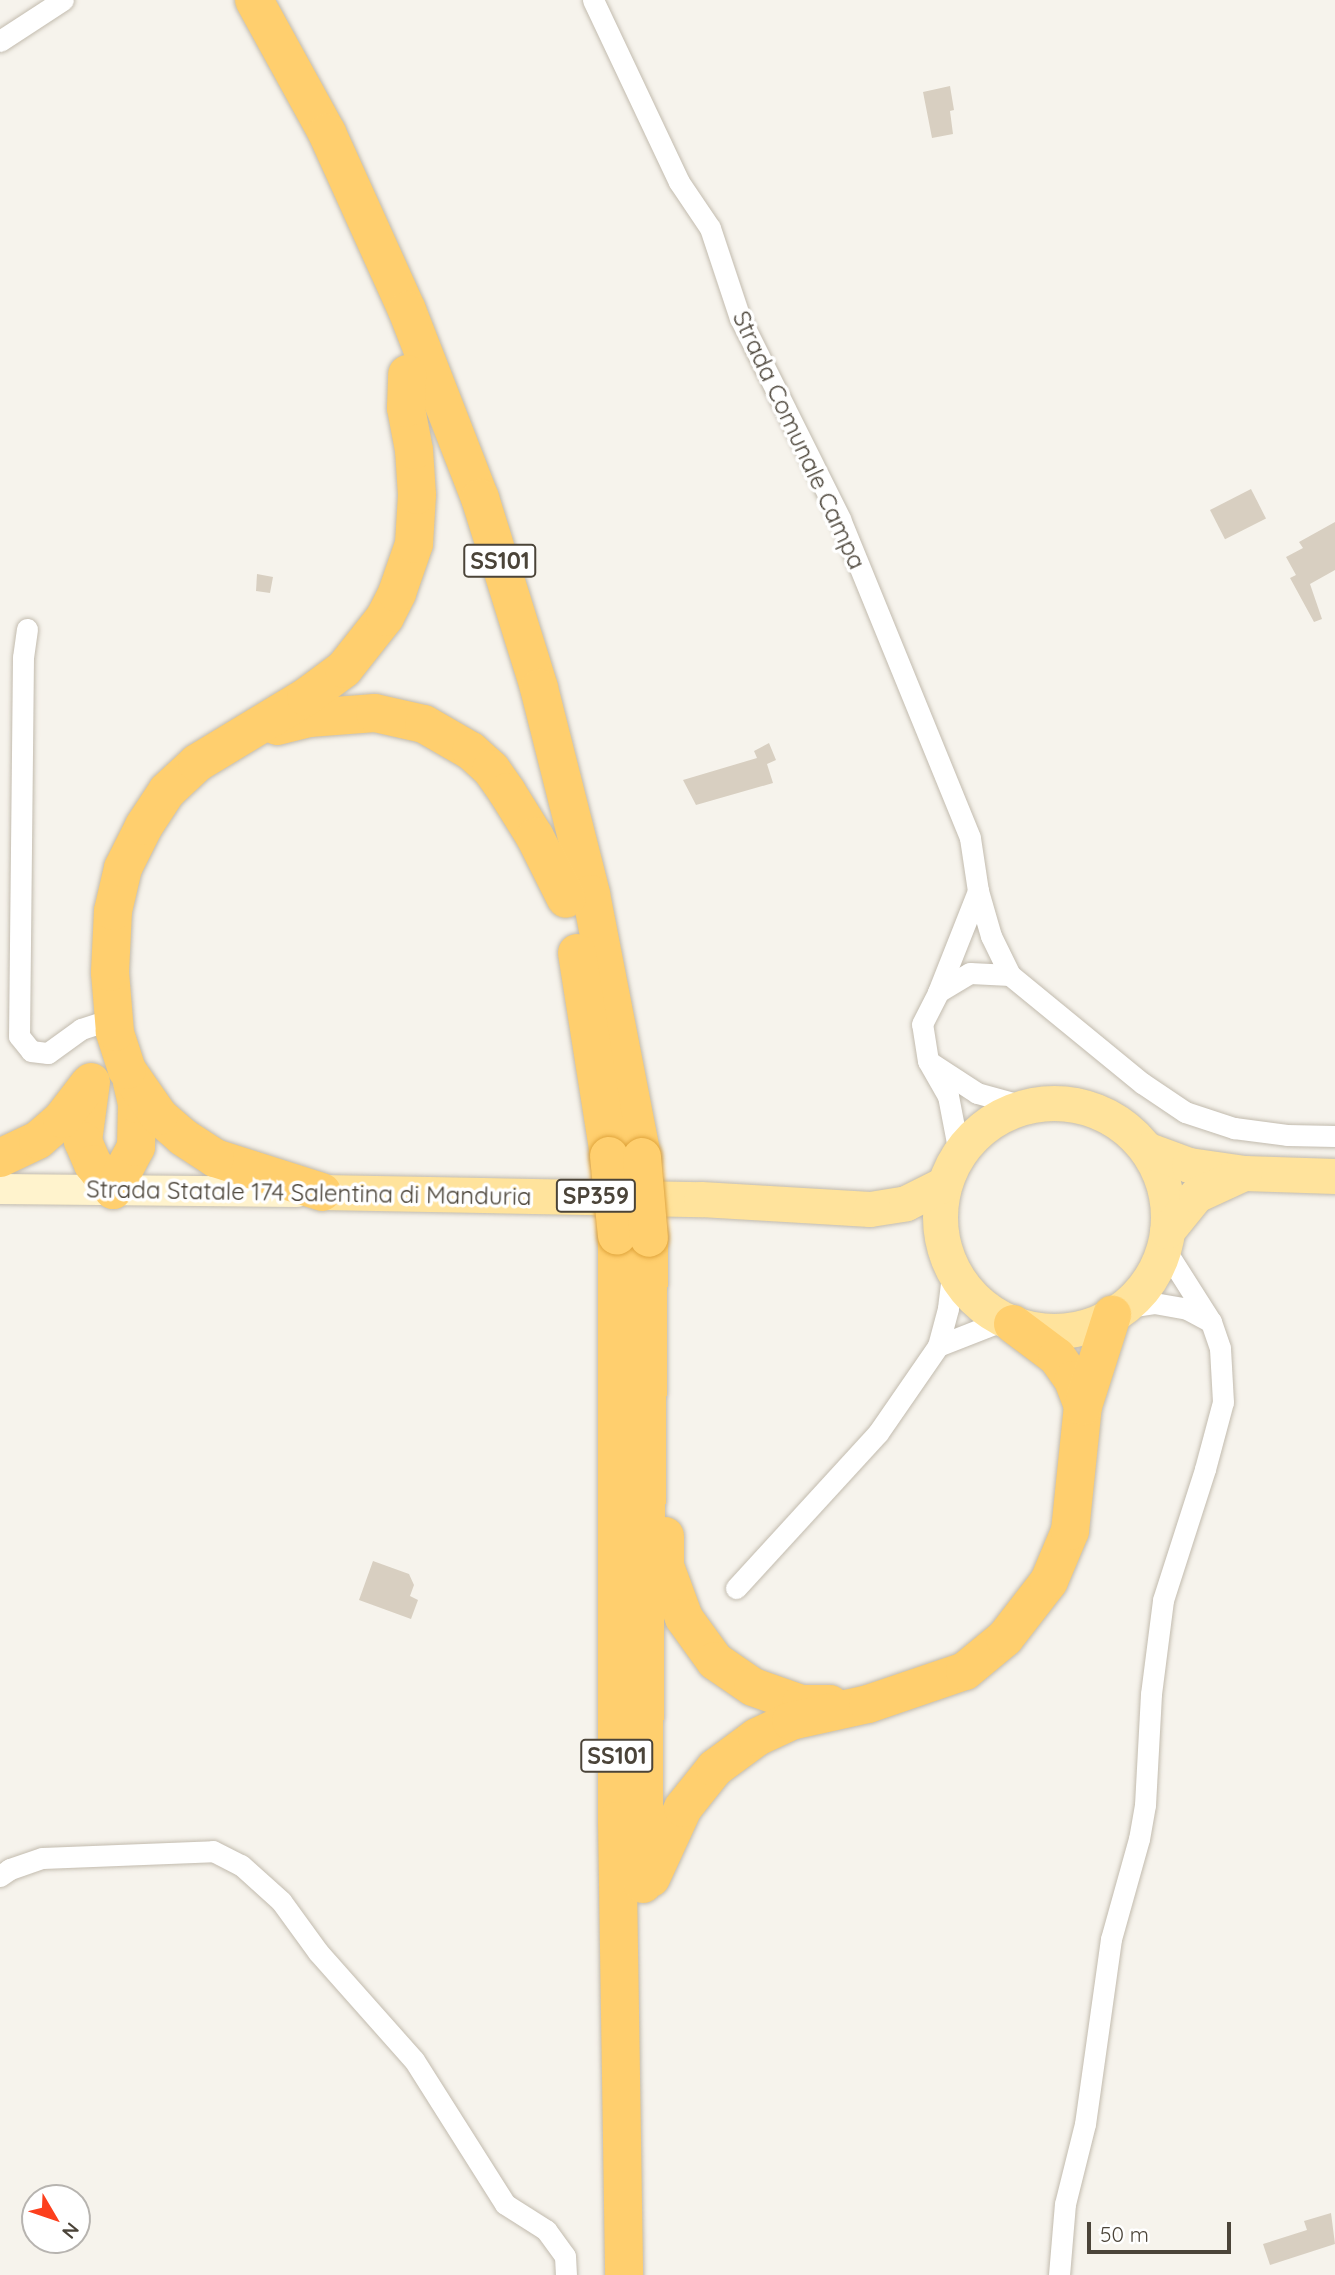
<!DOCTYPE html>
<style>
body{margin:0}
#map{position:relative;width:1335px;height:2275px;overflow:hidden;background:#f6f3ec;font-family:Quicksand,sans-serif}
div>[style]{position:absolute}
.building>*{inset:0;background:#d8cfc1;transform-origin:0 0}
.roads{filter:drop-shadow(0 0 2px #c2bbae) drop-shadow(0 0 2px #c2bbae)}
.street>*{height:21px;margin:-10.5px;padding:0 10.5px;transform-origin:10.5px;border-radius:10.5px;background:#fff}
.secondary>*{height:30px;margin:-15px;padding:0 15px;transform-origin:15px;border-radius:15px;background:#fff3cd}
.primary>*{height:35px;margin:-17.5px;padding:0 17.5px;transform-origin:17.5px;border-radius:17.5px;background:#ffe39c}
.primary>.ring{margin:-17.5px;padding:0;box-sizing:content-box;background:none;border:35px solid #ffe39c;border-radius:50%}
.highway>*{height:38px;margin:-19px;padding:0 19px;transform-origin:19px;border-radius:19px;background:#ffcf6e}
.bridges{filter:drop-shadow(0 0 2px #e0a43c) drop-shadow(0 0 2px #e0a43c)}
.highway-bridge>*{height:38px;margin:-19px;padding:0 19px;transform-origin:19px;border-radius:19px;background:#ffcf6e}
span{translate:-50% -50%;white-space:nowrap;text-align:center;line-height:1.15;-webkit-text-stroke:7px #fff;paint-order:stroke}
.shield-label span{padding:2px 5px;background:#fff;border:2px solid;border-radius:5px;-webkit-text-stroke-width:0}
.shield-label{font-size:23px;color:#4b4439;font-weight:700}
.street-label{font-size:24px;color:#4b4439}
.north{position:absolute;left:21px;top:2184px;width:70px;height:70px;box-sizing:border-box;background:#fff;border:2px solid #b7b4b0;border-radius:50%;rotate:129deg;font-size:19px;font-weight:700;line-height:28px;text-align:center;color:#4b4439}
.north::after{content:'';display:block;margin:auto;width:24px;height:32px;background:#fc3f1d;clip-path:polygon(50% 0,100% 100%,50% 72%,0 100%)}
.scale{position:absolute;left:1087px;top:2222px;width:144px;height:32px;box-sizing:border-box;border:4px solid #4b4439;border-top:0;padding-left:9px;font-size:21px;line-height:24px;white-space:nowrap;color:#4b4439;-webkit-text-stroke:5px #fff;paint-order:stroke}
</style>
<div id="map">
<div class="building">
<i style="clip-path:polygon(950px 86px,954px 110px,950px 111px,953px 134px,932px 138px,923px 92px)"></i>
<i style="left:1251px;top:489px;width:33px;height:46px;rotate:63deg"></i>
<i style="clip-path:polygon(1335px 522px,1335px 570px,1310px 584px,1322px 619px,1314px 622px,1290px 578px,1296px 575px,1286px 557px,1303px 548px,1299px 542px)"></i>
<i style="clip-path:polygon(257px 574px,273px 577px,270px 593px,256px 591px)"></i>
<i style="clip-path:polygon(769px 743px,776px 760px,767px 764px,773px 783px,696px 805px,683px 780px,757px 758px,754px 751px)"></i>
<i style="clip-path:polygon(373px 1561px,409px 1574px,414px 1585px,410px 1596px,418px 1600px,411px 1619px,359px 1600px)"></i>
<i style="clip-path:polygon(1331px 2213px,1335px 2244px,1270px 2265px,1263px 2244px,1307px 2230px,1304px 2221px)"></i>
</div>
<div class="roads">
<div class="street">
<i style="left:593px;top:0;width:201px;rotate:64.7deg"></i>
<i style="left:679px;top:182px;width:55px;rotate:56deg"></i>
<i style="left:710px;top:228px;width:95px;rotate:71.6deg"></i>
<i style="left:740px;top:318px;width:225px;rotate:63.5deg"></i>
<i style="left:840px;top:519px;width:344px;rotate:67.8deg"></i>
<i style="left:970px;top:838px;width:54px;rotate:81.4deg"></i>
<i style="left:978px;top:891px;width:47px;rotate:73.9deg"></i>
<i style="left:991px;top:936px;width:43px;rotate:64deg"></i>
<i style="left:0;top:41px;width:75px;rotate:-33.1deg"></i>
<i style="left:27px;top:629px;width:28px;rotate:98deg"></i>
<i style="left:23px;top:657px;width:379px;rotate:90.6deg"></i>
<i style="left:19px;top:1036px;width:19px;rotate:51deg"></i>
<i style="left:31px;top:1051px;width:17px;rotate:7deg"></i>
<i style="left:48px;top:1053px;width:41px;rotate:-36deg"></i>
<i style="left:81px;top:1029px;width:35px;rotate:-18deg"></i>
<i style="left:938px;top:992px;width:109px;rotate:-68.4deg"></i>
<i style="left:931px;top:1063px;width:55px;rotate:33.1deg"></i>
<i style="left:977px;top:1093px;width:49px;rotate:15.5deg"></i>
<i style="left:959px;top:1153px;width:58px;rotate:-100.9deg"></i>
<i style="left:948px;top:1096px;width:40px;rotate:-119.7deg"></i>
<i style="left:928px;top:1061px;width:37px;rotate:-99deg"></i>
<i style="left:922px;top:1024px;width:36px;rotate:-63deg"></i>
<i style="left:938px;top:992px;width:37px;rotate:-31deg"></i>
<i style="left:970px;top:973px;width:40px;rotate:2.9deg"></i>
<i style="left:1010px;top:975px;width:171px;rotate:39.3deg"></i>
<i style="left:1142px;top:1083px;width:52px;rotate:34deg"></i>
<i style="left:1185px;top:1112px;width:52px;rotate:18.1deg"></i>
<i style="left:1234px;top:1128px;width:53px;rotate:7.5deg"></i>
<i style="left:1287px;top:1135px;width:48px;rotate:1.2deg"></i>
<i style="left:1123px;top:1308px;width:31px;rotate:-9deg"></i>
<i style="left:1154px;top:1303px;width:34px;rotate:10deg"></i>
<i style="left:1187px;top:1309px;width:27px;rotate:28deg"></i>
<i style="left:938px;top:1346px;width:71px;rotate:-21.5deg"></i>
<i style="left:736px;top:1588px;width:210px;rotate:-47.5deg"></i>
<i style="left:878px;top:1433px;width:106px;rotate:-55.4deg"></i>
<i style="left:938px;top:1346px;width:39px;rotate:-75deg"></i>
<i style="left:948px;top:1308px;width:38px;rotate:-83deg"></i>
<i style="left:0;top:1876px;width:12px;rotate:-35deg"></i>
<i style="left:10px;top:1869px;width:34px;rotate:-19deg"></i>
<i style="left:42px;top:1858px;width:171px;rotate:-2.3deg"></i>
<i style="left:213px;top:1851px;width:31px;rotate:27deg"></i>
<i style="left:241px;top:1865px;width:54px;rotate:42deg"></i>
<i style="left:281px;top:1901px;width:63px;rotate:54deg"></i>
<i style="left:318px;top:1952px;width:144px;rotate:48.4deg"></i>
<i style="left:414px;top:2060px;width:170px;rotate:57.7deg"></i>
<i style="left:505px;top:2204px;width:49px;rotate:32.4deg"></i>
<i style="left:546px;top:2230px;width:32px;rotate:54deg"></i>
<i style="left:565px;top:2256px;width:19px;rotate:87deg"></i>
<i style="left:1059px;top:2275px;width:71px;rotate:-85.2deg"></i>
<i style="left:1065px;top:2204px;width:82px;rotate:-76deg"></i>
<i style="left:1085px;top:2124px;width:187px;rotate:-82deg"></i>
<i style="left:1111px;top:1939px;width:104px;rotate:-74.4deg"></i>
<i style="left:1139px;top:1839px;width:35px;rotate:-80deg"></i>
<i style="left:1145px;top:1805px;width:111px;rotate:-86.9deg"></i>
<i style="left:1151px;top:1694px;width:95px;rotate:-82.7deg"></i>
<i style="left:1163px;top:1600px;width:138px;rotate:-72.2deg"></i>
<i style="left:1205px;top:1469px;width:69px;rotate:-75deg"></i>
<i style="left:1223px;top:1402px;width:54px;rotate:-93.2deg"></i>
<i style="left:1220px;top:1348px;width:28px;rotate:-109deg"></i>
<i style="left:1211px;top:1322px;width:88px;rotate:-122.4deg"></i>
</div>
<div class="secondary">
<i style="left:0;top:1189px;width:297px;rotate:0.6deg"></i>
</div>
<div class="primary">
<i class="ring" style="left:940px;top:1103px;width:193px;height:193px"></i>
<i style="left:1148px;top:1150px;width:44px;rotate:20.1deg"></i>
<i style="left:1189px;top:1165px;width:56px;rotate:8.3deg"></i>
<i style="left:1244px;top:1173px;width:91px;rotate:1.9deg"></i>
<i style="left:322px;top:1192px;width:379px;rotate:1.1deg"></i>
<i style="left:701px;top:1199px;width:169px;rotate:3.4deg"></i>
<i style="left:870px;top:1209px;width:36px;rotate:-9deg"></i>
<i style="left:906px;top:1203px;width:42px;rotate:-26.6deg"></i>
<i style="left:1167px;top:1231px;width:46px;rotate:-51.1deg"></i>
<i style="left:1196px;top:1195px;width:53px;rotate:-24.6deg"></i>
</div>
<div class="highway">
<i style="left:254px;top:0;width:152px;rotate:61.2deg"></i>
<i style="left:327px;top:133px;width:194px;rotate:65.7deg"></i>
<i style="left:407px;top:310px;width:202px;rotate:68.8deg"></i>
<i style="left:480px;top:498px;width:199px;rotate:72.7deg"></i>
<i style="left:539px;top:688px;width:212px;rotate:75.8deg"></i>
<i style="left:591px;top:894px;width:268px;rotate:79deg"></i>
<i style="left:277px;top:726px;width:33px;rotate:-14deg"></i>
<i style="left:309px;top:718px;width:66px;rotate:-4.3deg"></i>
<i style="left:375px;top:713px;width:50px;rotate:12.7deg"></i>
<i style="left:424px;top:724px;width:54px;rotate:29.9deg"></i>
<i style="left:471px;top:751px;width:27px;rotate:42deg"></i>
<i style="left:491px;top:769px;width:28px;rotate:55deg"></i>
<i style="left:507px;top:792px;width:53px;rotate:58.1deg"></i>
<i style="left:535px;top:837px;width:69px;rotate:63.4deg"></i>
<i style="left:577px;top:953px;width:206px;rotate:81deg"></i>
<i style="left:91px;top:1082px;width:60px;rotate:97.7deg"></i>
<i style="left:83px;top:1141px;width:25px;rotate:67deg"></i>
<i style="left:93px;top:1164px;width:33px;rotate:52deg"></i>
<i style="left:113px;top:1190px;width:49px;rotate:-61.9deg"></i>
<i style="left:136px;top:1147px;width:43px;rotate:-88.7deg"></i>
<i style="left:137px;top:1104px;width:23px;rotate:-103deg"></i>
<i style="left:0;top:1158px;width:42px;rotate:-25.3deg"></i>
<i style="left:38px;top:1140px;width:32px;rotate:-41deg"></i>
<i style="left:62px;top:1119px;width:44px;rotate:-52.4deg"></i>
<i style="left:322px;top:1192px;width:112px;rotate:-162.4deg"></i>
<i style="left:215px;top:1158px;width:38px;rotate:-147deg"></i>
<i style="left:183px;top:1137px;width:32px;rotate:-139deg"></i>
<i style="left:159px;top:1116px;width:56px;rotate:-124.8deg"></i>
<i style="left:127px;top:1070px;width:40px;rotate:-108deg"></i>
<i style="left:115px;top:1032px;width:60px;rotate:-94.8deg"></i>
<i style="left:110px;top:972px;width:61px;rotate:-87.2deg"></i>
<i style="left:113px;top:911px;width:44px;rotate:-76.9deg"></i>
<i style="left:123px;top:868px;width:47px;rotate:-63.4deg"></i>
<i style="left:144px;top:826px;width:42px;rotate:-56.7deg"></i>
<i style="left:167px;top:791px;width:41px;rotate:-43deg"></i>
<i style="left:197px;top:763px;width:127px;rotate:-31.2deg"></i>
<i style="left:306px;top:697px;width:47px;rotate:-36.4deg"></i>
<i style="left:344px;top:669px;width:66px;rotate:-51.7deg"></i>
<i style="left:385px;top:617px;width:27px;rotate:-63deg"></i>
<i style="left:397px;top:593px;width:52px;rotate:-70.9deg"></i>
<i style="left:414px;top:544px;width:49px;rotate:-86.5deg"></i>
<i style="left:417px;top:495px;width:45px;rotate:-93.8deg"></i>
<i style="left:414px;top:450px;width:43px;rotate:-100.8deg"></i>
<i style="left:406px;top:408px;width:34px;rotate:-88deg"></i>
<i style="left:617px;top:1236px;width:585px;rotate:90deg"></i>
<i style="left:617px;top:1821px;width:454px;rotate:89.1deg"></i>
<i style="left:1013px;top:1324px;width:55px;rotate:36.9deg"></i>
<i style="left:1057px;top:1357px;width:28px;rotate:55deg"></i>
<i style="left:1073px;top:1380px;width:28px;rotate:69deg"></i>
<i style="left:665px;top:1536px;width:30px;rotate:90deg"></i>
<i style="left:665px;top:1566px;width:55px;rotate:69.9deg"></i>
<i style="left:684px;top:1618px;width:53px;rotate:54.2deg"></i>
<i style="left:715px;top:1661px;width:46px;rotate:34.4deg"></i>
<i style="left:753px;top:1687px;width:51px;rotate:19.5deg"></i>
<i style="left:801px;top:1704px;width:29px"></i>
<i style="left:651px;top:1878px;width:77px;rotate:-65.4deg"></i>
<i style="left:683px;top:1808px;width:51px;rotate:-51.3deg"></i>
<i style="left:715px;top:1768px;width:52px;rotate:-36.4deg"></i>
<i style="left:757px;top:1737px;width:38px;rotate:-25deg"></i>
<i style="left:791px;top:1721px;width:79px;rotate:-12.4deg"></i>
<i style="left:868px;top:1704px;width:102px;rotate:-18.8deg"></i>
<i style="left:965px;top:1671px;width:52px;rotate:-39.5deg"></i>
<i style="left:1005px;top:1638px;width:72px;rotate:-52.3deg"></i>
<i style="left:1049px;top:1581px;width:54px;rotate:-67.2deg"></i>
<i style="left:1070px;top:1531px;width:126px;rotate:-84.1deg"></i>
<i style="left:1083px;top:1406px;width:96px;rotate:-72.3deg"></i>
<i style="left:643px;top:1884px;width:646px;rotate:-89.47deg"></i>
</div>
</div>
<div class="bridges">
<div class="highway-bridge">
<i style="left:609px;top:1156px;width:80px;rotate:84.3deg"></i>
<i style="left:642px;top:1157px;width:81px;rotate:85.1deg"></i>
</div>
</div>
<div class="shield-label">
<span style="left:500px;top:561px">SS101</span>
<span style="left:596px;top:1196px">SP359</span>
<span style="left:617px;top:1756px">SS101</span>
</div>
<div class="street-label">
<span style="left:799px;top:440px;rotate:65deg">Strada Comunale Campa</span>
<span style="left:309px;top:1193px;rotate:1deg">Strada Statale 174 Salentina di Manduria</span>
</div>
<div class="north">N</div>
<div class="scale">50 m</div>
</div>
